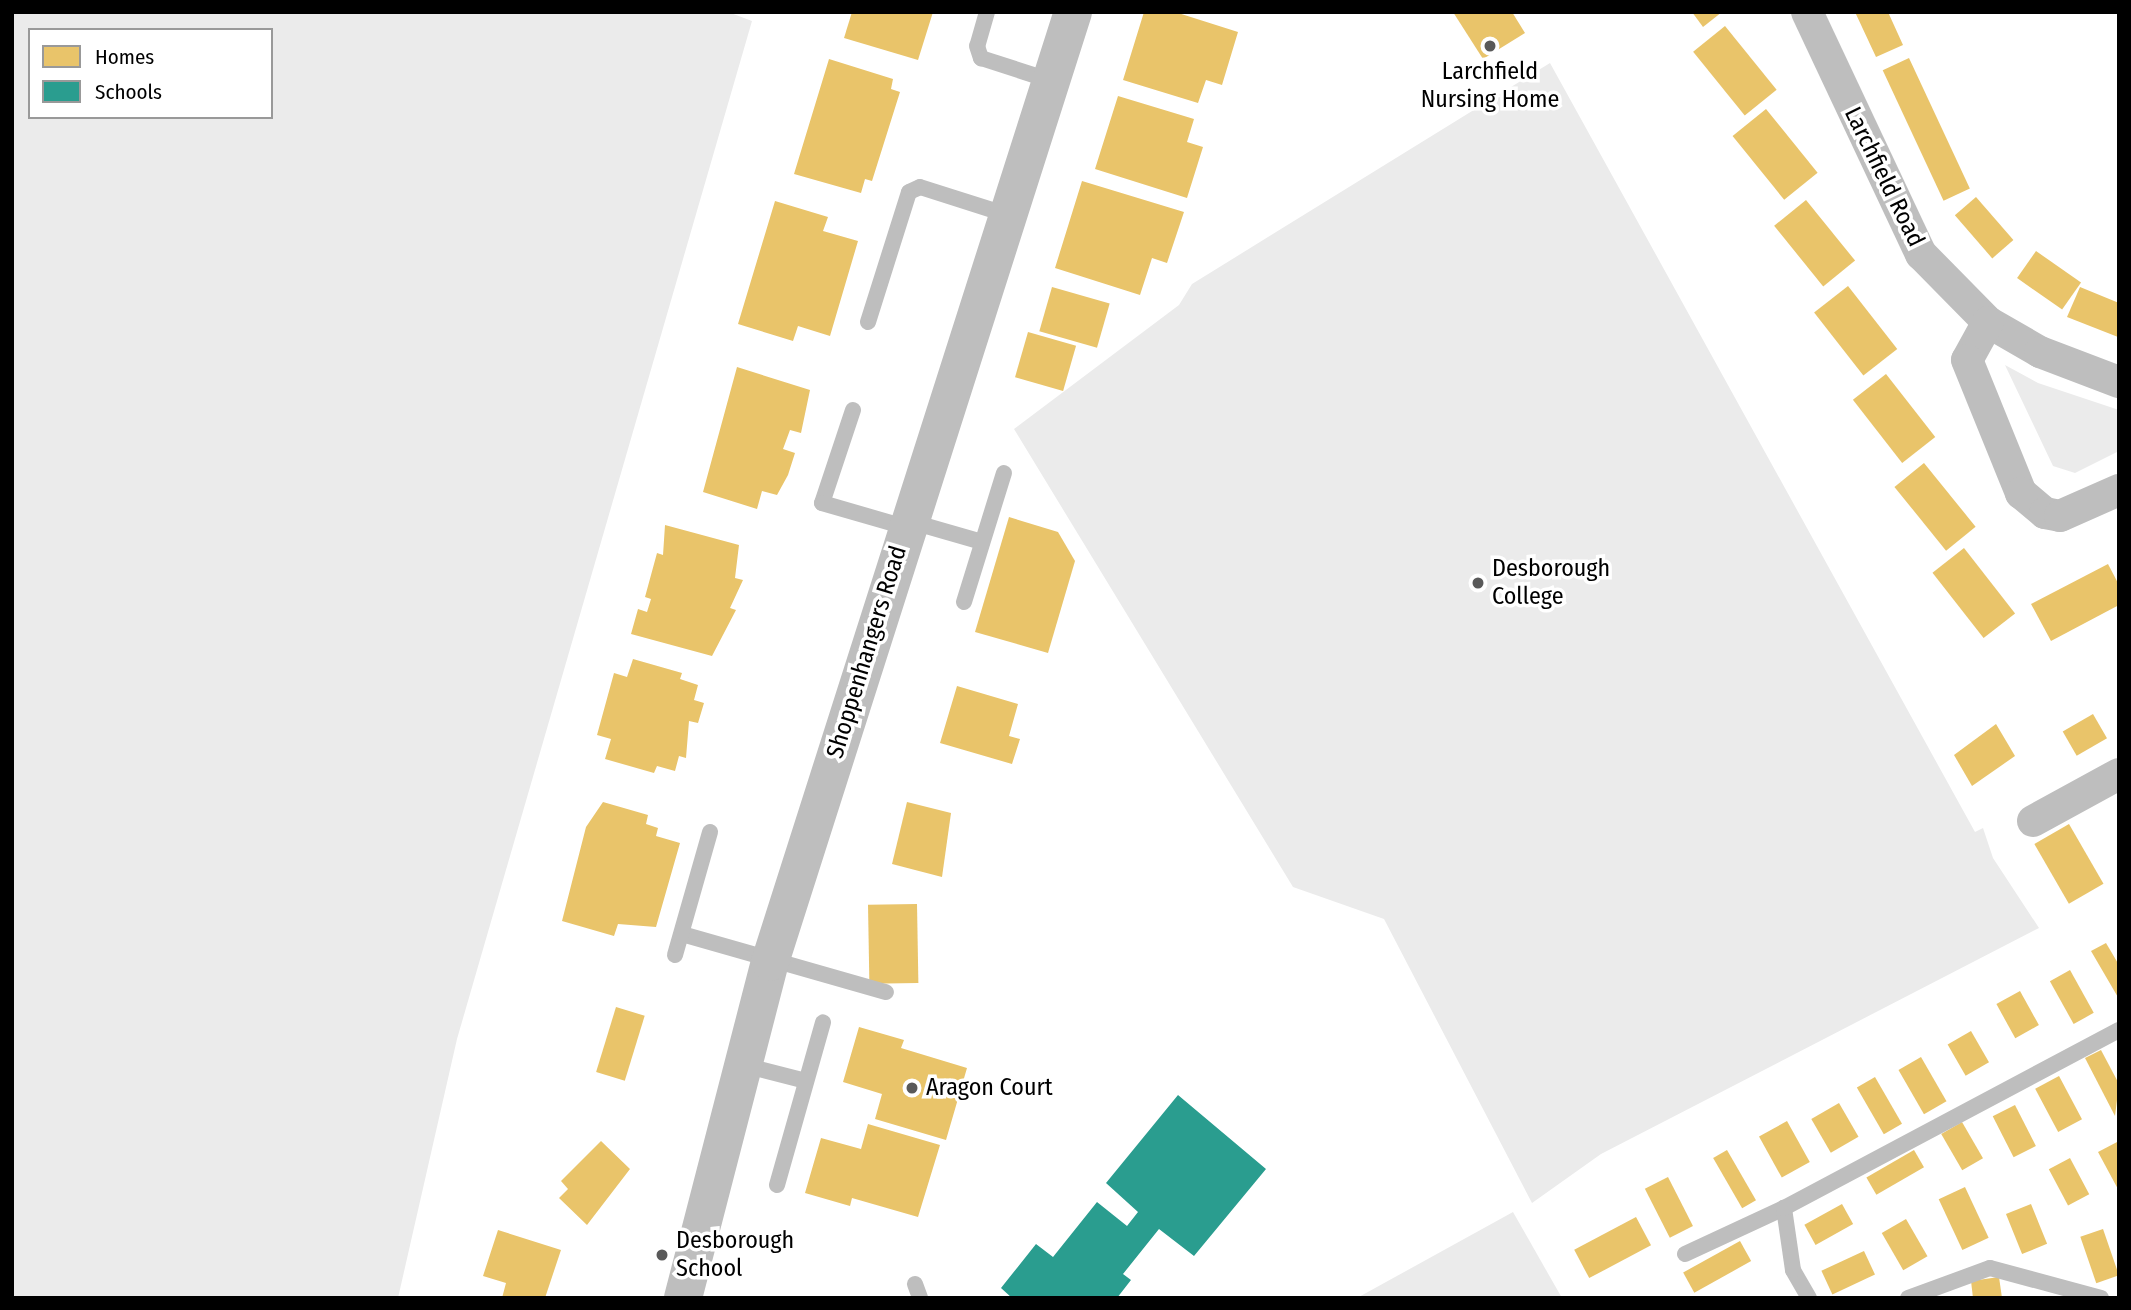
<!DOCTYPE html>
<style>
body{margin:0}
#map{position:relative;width:2131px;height:1310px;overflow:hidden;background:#fff;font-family:"Fira Sans Condensed",sans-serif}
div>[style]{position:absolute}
.green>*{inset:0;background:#ebebeb}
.homes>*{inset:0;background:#e9c46a;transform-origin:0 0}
.schools>*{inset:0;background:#2a9d8f}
.service>*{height:16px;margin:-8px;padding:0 8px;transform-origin:8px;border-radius:8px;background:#bebebe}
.minor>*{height:32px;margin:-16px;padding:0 16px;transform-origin:16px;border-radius:16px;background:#bebebe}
.tertiary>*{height:38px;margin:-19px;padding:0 19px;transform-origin:19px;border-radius:19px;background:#bebebe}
.dots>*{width:19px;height:19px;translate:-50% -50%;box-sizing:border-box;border:4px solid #fff;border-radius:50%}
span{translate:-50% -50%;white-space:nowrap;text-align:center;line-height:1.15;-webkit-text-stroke:7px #fff;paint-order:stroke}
.poi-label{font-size:24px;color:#000}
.left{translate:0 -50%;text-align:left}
.street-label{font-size:24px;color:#000}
.frame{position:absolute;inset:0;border:14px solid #000;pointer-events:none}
.legend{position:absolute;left:28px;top:28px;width:245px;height:91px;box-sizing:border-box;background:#fff;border:2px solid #999;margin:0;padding:9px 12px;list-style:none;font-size:21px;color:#000}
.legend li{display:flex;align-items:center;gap:14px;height:35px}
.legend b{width:35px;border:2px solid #999}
</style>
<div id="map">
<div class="green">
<i style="clip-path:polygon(evenodd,12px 12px,728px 12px,752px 21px,457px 1039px,398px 1298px,12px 1298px,12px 12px,30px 30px,271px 30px,271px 117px,30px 117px,30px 30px)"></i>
<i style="clip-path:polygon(1550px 63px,1975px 832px,1983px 828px,1993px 858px,2039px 928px,1601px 1154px,1532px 1203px,1384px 919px,1293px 887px,1014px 429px,1179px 305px,1192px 284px)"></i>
<i style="clip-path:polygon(2005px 365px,2038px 383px,2119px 410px,2119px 451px,2075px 473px,2053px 466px)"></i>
<i style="clip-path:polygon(1513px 1212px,1562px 1298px,1357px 1298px)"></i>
</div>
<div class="homes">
<i style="clip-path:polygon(852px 12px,933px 12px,918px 60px,844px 38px)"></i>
<i style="clip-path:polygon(1144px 12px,1175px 12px,1238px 32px,1222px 85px,1206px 80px,1198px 103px,1123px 80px)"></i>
<i style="clip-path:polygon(1453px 12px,1512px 12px,1525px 33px,1483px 59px)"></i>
<i style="clip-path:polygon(1692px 12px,1722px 12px,1703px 27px)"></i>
<i style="clip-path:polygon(1855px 12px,1888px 12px,1903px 45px,1876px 57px)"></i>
<i style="left:1725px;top:26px;width:82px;height:41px;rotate:51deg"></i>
<i style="left:1909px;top:58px;width:144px;height:29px;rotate:65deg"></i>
<i style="clip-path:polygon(829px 59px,893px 79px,891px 89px,900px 92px,872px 181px,865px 179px,861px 193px,794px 174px)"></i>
<i style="clip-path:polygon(1118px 96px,1194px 119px,1187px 142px,1203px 147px,1187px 198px,1095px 169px)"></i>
<i style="left:1766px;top:109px;width:82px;height:43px;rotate:51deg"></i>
<i style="clip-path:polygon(1082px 181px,1184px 212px,1167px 263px,1152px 258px,1140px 295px,1055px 268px)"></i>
<i style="left:1976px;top:197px;width:57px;height:28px;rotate:49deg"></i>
<i style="left:1806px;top:200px;width:78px;height:41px;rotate:51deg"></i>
<i style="clip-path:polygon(775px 201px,828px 217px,823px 231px,858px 241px,830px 336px,798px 326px,793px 341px,738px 324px)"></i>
<i style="left:2036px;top:251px;width:55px;height:33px;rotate:35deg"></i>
<i style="left:1848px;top:286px;width:80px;height:43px;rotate:52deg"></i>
<i style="left:1052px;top:287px;width:60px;height:46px;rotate:16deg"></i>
<i style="clip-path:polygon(2080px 287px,2119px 303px,2118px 337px,2067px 317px)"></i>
<i style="left:1028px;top:332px;width:50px;height:47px;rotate:16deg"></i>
<i style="clip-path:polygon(737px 367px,810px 390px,801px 433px,790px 430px,783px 449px,795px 453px,788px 475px,777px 495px,762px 491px,757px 509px,703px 492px)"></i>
<i style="left:1886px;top:374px;width:80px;height:42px;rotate:52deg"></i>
<i style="left:1924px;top:463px;width:82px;height:38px;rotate:51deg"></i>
<i style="clip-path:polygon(1009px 517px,1058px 532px,1075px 561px,1048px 653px,975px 632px)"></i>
<i style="clip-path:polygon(665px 525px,739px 545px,735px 578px,743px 580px,730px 608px,736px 610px,712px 656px,631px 634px,638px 609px,647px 612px,651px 599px,645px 597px,657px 553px,663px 555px)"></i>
<i style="left:1964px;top:548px;width:83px;height:40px;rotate:52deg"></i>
<i style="clip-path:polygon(2108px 564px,2119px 585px,2119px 605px,2051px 641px,2031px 604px)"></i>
<i style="clip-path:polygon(633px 659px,682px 673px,680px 679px,698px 685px,694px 700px,704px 703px,698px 723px,689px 721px,686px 758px,679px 756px,675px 771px,657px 766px,654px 773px,605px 759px,611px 739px,597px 735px,614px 673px,627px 677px)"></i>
<i style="clip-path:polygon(957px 686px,1018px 704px,1009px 736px,1020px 739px,1012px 764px,940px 743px)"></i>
<i style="left:2093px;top:714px;width:28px;height:35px;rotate:60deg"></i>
<i style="clip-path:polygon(1996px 724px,2015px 756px,1972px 786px,1954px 755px)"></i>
<i style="clip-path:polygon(603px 802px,648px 815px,646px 824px,658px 828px,656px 836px,680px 843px,656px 927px,618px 924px,614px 936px,562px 921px,586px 827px)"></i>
<i style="clip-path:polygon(907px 802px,951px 813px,942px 877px,892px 864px)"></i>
<i style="left:2069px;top:824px;width:69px;height:40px;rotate:60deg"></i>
<i style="left:917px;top:904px;width:79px;height:49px;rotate:89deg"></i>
<i style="clip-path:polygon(2106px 943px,2119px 965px,2119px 999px,2091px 951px)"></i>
<i style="left:2070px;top:970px;width:49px;height:23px;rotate:61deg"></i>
<i style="left:2020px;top:991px;width:39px;height:27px;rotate:61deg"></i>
<i style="left:616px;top:1007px;width:30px;height:68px;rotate:17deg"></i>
<i style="clip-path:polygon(859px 1027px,904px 1040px,901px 1048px,967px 1068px,946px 1140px,875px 1119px,882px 1094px,843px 1082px)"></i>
<i style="left:1971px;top:1031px;width:36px;height:27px;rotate:60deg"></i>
<i style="clip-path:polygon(2101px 1050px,2119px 1084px,2115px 1116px,2085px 1058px)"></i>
<i style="left:1921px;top:1057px;width:51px;height:26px;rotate:60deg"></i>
<i style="left:2059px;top:1076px;width:49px;height:27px;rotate:62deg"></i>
<i style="left:1875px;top:1077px;width:54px;height:21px;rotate:60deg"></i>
<i style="left:1839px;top:1103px;width:39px;height:32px;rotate:60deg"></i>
<i style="left:2015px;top:1105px;width:46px;height:25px;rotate:63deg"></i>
<i style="left:1787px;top:1121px;width:47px;height:32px;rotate:61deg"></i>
<i style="left:1962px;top:1122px;width:42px;height:24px;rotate:60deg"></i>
<i style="clip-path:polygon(868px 1124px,940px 1145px,918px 1217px,852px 1198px,850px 1206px,805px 1193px,821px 1138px,861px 1149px)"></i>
<i style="clip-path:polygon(601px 1141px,630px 1169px,587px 1225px,559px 1198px,568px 1189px,561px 1181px)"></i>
<i style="clip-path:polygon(2119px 1141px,2119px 1191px,2098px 1152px)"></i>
<i style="left:1727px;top:1150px;width:58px;height:16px;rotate:60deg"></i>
<i style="left:1914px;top:1150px;width:20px;height:55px;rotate:60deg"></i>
<i style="left:2070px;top:1158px;width:41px;height:24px;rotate:62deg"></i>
<i style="left:1668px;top:1177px;width:55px;height:26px;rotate:63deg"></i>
<i style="left:1965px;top:1187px;width:56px;height:29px;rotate:65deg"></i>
<i style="left:1842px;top:1204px;width:23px;height:43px;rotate:61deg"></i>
<i style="left:2031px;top:1204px;width:43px;height:27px;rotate:68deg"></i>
<i style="left:1636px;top:1217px;width:32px;height:70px;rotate:62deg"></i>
<i style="left:1906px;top:1219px;width:43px;height:28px;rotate:60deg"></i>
<i style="left:2103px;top:1229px;width:49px;height:24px;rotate:71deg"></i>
<i style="clip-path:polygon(498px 1230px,561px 1250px,545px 1298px,502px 1298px,506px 1283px,483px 1276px)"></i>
<i style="left:1740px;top:1241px;width:23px;height:65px;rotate:61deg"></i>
<i style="left:1864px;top:1251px;width:26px;height:47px;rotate:65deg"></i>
<i style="clip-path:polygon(1999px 1277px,2002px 1298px,1973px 1298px,1971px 1281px)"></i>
</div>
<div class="schools">
<i style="clip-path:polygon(1178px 1095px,1266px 1169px,1194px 1256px,1159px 1229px,1123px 1274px,1131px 1280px,1117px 1298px,1012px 1298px,1001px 1288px,1036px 1244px,1053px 1257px,1097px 1202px,1127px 1226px,1138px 1212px,1106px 1183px)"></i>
</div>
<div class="service">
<i style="left:987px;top:12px;width:35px;rotate:106deg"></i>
<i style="left:977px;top:46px;width:13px;rotate:72deg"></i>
<i style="left:981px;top:58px;width:75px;rotate:17.9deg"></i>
<i style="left:868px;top:322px;width:136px;rotate:-72.5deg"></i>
<i style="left:909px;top:192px;width:12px;rotate:-24deg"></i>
<i style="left:920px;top:187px;width:92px;rotate:17.7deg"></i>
<i style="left:853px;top:410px;width:98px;rotate:108.4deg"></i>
<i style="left:822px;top:503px;width:86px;rotate:16.1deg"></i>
<i style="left:909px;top:521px;width:76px;rotate:16deg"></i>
<i style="left:964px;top:602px;width:135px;rotate:-72.8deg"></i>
<i style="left:682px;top:934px;width:212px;rotate:15.9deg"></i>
<i style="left:675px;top:955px;width:128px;rotate:-74.1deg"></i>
<i style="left:744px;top:1065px;width:64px;rotate:14.5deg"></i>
<i style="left:777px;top:1185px;width:169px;rotate:-74.2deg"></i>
<i style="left:1685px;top:1254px;width:109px;rotate:-24.9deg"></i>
<i style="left:915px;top:1284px;width:15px;rotate:70deg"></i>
<i style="left:1809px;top:1298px;width:32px;rotate:-120deg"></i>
<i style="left:1793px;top:1270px;width:63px;rotate:-98.3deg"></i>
<i style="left:1784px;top:1208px;width:379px;rotate:-28deg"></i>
<i style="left:1908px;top:1298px;width:87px;rotate:-20.1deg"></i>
<i style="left:1990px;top:1268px;width:115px;rotate:15.1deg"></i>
</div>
<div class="minor">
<i style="left:1807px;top:12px;width:268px;rotate:64.8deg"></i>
<i style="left:1921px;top:254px;width:95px;rotate:45.4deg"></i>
<i style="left:1988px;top:322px;width:60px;rotate:30deg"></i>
<i style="left:2040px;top:352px;width:85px;rotate:20.8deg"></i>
<i style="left:1988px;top:322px;width:43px;rotate:118.9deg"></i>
<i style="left:1967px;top:360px;width:144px;rotate:67.9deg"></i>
<i style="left:2021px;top:493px;width:31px;rotate:40deg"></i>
<i style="left:2045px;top:513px;width:15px;rotate:11deg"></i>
<i style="left:2060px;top:516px;width:64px;rotate:-23.8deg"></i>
<i style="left:2033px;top:821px;width:98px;rotate:-28.7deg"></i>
</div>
<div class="tertiary">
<i style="left:683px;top:1298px;width:347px;rotate:-75.5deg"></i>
<i style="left:770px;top:962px;width:997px;rotate:-72.31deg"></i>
</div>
<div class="dots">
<i style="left:1490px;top:46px;background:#595959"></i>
<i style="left:1478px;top:583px;background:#595959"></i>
<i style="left:912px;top:1088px;background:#595959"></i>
<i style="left:662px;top:1255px;background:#595959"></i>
</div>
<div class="poi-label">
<span style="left:1490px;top:86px">Larchfield<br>Nursing Home</span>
<span class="left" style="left:1492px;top:583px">Desborough<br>College</span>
<span class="left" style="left:926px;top:1088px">Aragon Court</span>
<span class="left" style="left:676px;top:1255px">Desborough<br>School</span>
</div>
<div class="street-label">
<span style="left:1884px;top:177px;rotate:64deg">Larchfield Road</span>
<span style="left:867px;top:652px;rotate:-73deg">Shoppenhangers Road</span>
</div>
<div class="frame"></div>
<ul class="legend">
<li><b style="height:19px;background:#e9c46a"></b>Homes</li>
<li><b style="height:19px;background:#2a9d8f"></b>Schools</li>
</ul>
</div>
